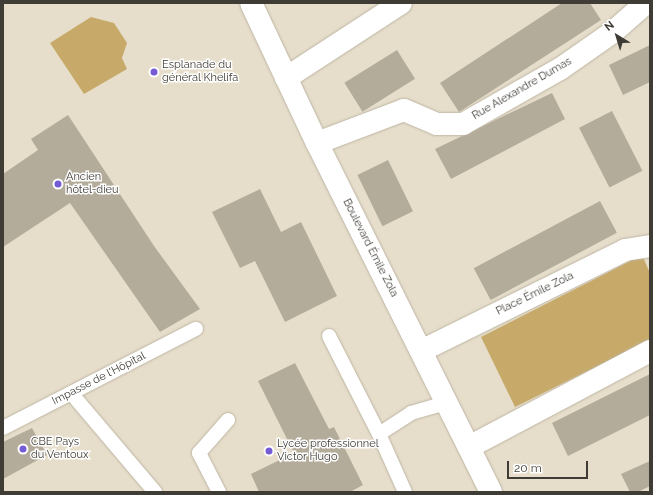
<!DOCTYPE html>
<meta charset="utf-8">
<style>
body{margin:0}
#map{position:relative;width:653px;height:495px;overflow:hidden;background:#e6decb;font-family:Raleway,sans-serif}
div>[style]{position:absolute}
.green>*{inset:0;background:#c7aa69}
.building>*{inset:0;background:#b4ac9a;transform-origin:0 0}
.roads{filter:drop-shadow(0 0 1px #beb5a3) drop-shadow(0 0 1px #beb5a3)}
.lane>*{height:14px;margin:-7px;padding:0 7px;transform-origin:7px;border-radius:7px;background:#fff}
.street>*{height:22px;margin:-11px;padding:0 11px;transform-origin:11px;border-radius:11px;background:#fff}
.dots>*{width:11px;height:11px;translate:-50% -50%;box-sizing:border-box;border:2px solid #fff;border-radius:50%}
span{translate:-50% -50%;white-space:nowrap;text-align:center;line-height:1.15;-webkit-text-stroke:3px #fff;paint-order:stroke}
.poi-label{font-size:11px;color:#3f3c35}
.left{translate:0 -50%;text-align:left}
.street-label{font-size:11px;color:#3f3c35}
.frame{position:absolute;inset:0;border:4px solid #3f3c35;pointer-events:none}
.north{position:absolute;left:597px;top:16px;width:40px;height:40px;-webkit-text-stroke:3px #fff;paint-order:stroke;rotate:322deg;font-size:11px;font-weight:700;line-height:16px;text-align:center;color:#3f3c35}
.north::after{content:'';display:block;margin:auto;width:14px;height:18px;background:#3f3c35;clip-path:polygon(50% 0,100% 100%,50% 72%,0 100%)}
.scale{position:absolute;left:507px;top:461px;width:81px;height:18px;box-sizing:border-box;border:2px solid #3f3c35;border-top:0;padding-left:5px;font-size:12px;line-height:14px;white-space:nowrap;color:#3f3c35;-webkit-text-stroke:3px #fff;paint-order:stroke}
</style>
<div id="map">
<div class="green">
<i style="clip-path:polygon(91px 17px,114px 23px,127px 43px,122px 58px,127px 69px,84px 94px,50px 43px)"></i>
<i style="clip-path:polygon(642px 255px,650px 273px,650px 340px,515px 407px,481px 337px)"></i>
</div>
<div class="building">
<i style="clip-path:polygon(562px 3px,590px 3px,601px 20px,459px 112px,440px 83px)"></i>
<i style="clip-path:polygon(650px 45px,650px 82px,623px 95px,609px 65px)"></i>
<i style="left:397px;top:50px;width:34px;height:62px;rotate:58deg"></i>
<i style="clip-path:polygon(552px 93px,565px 119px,451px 179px,435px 149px)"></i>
<i style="left:612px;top:111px;width:67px;height:37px;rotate:63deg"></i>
<i style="clip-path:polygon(68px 115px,154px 246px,200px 309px,160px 332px,70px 203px,3px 247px,3px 174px,38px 150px,31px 139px)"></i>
<i style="left:388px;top:160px;width:57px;height:34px;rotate:64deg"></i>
<i style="clip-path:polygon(260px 189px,281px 232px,301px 222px,337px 296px,285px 322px,255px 261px,240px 268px,212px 212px)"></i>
<i style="left:600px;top:201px;width:36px;height:143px;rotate:62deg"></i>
<i style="clip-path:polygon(295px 363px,329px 429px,334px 427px,363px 485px,350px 492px,259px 492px,251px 474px,294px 453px,258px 381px)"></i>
<i style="clip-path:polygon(650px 374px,650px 415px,568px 456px,552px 423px)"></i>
<i style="clip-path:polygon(32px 428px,47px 455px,3px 479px,3px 442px)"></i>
<i style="clip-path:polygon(650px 461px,650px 486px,638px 492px,630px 492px,621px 474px)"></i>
</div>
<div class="roads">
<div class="lane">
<i style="left:329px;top:336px;width:110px;rotate:63deg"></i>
<i style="left:71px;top:393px;width:130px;rotate:49.7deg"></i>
<i style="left:3px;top:428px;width:217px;rotate:-27.2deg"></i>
<i style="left:219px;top:492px;width:44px;rotate:-117.1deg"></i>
<i style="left:199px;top:453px;width:44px;rotate:-48.7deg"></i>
<i style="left:405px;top:492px;width:64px;rotate:-114.1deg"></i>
<i style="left:379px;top:434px;width:38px;rotate:-33deg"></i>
<i style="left:411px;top:413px;width:37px;rotate:-16deg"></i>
</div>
<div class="street">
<i style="left:251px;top:3px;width:155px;rotate:64.8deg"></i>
<i style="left:317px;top:143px;width:390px;rotate:63.5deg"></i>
<i style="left:286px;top:78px;width:137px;rotate:-33.1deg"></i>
<i style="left:317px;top:143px;width:93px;rotate:-20.8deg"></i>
<i style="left:404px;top:110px;width:36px;rotate:23deg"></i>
<i style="left:437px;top:124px;width:26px"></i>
<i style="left:463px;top:124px;width:112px;rotate:-29.6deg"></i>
<i style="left:560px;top:69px;width:65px;rotate:-34.9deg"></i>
<i style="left:613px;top:32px;width:44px;rotate:-41.3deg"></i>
<i style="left:423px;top:350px;width:225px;rotate:-26.3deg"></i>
<i style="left:625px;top:250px;width:25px;rotate:-9deg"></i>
<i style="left:469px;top:447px;width:205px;rotate:-27.9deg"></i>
</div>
</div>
<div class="dots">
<i style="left:154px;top:72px;background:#755bd5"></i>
<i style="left:58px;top:184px;background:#755bd5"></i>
<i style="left:23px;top:449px;background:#755bd5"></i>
<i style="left:269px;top:451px;background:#755bd5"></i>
</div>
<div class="poi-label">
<span class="left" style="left:162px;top:72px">Esplanade du<br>général Khelifa</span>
<span class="left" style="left:66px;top:184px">Ancien<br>hôtel-dieu</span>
<span class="left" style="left:31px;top:449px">CBE Pays<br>du Ventoux</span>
<span class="left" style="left:277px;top:451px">Lycée professionnel<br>Victor Hugo</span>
</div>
<div class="street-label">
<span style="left:522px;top:89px;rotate:-30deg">Rue Alexandre Dumas</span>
<span style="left:370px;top:248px;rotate:63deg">Boulevard Émile Zola</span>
<span style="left:535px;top:294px;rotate:-26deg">Place Émile Zola</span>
<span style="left:99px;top:379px;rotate:-27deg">Impasse de l'Hôpital</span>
</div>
<div class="frame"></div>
<div class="north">N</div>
<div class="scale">20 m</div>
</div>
